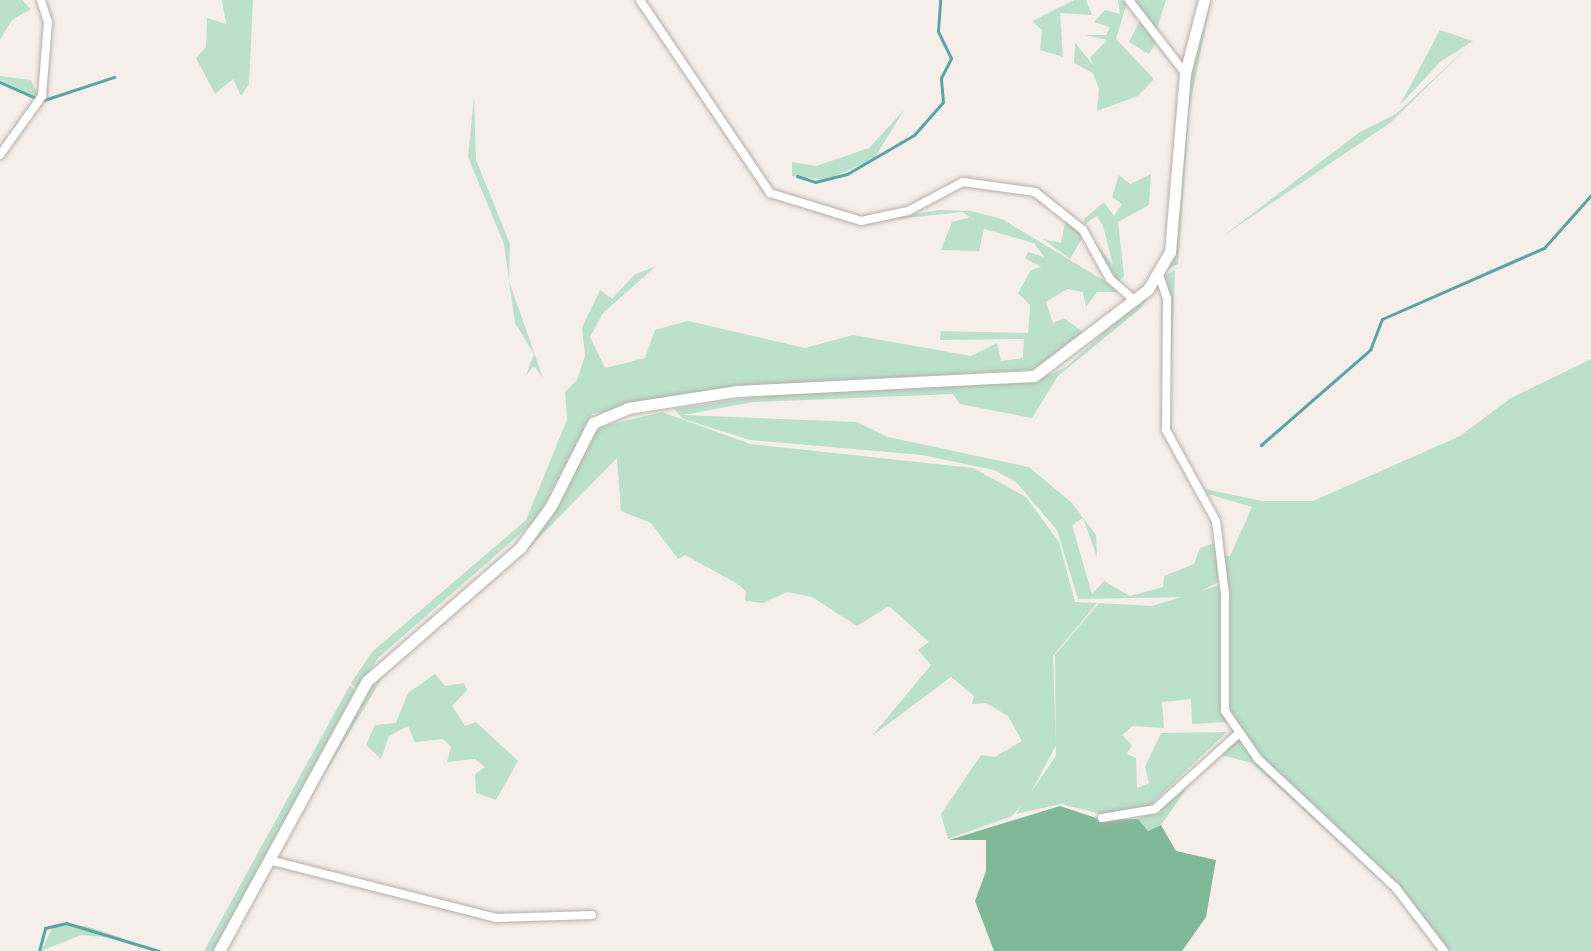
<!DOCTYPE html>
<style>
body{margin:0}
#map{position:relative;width:1591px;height:951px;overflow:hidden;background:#f6eee9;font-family:"Source Sans 3",sans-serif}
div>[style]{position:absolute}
.green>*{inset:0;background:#bbe1ca}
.forest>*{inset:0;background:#80b998}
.stream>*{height:3px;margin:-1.5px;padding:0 1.5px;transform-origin:1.5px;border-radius:1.5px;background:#59a4a9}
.roads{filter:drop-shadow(0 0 2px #b5aea9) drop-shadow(0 0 2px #b5aea9)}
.minor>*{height:8px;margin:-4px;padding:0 4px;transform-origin:4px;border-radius:4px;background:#fff}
.secondary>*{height:11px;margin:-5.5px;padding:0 5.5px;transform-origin:5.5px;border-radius:5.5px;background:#fff}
span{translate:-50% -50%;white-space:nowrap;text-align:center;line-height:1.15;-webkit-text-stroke:7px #fefdfc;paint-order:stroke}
</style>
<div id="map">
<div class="green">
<i style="clip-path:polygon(0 0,22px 0,31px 9px,12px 20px,0 40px)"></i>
<i style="clip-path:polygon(222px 0,253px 0,249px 84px,241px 96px,233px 79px,215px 94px,196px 58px,206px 47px,207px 18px,226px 24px)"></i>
<i style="clip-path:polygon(1074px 0,1086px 0,1092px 15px,1060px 13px,1063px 57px,1040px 50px,1042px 30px,1032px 21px)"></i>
<i style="clip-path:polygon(1118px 0,1127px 2px,1116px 39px,1154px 79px,1138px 96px,1097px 111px,1099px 89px,1093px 73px,1074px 63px,1075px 43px,1094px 66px,1090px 58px,1107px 40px,1085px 35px,1106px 35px,1110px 27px,1094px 22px,1105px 10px,1120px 14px)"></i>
<i style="clip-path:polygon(1133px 0,1166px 0,1156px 31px)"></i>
<i style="clip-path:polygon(1211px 0,1189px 110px,1178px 264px,1166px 270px,1177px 247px,1191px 78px)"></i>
<i style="clip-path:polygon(1140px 20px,1156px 43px,1149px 54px,1129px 42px)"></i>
<i style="clip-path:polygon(1440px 30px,1473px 41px,1440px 62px,1400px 105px)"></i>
<i style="clip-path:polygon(1470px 45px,1390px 123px,1223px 236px,1360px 132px,1396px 114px)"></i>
<i style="clip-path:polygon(0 76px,31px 80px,39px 98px,0 80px)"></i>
<i style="clip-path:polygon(474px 96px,476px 160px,510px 244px,509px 281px,543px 378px,534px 366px,526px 375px,534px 354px,515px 323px,504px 244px,468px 157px)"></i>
<i style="clip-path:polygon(904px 110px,874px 159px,827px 180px,792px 176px,792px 162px,816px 166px,869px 148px)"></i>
<i style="clip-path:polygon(1151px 174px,1149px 205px,1118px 222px,1124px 276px,1118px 283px,1094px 242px,1113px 265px,1103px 226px,1097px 216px,1085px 224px,1084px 219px,1104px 202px,1114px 216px,1122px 204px,1112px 197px,1119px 175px,1130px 184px)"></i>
<i style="clip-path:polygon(940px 210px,971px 211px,1002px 219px,1123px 292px,1097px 292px,1086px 307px,1083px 292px,1067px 289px,1046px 302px,1053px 323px,1064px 318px,1083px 332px,1127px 299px,1037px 368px,1032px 370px,741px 386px,592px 414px,536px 520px,379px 657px,356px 689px,351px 683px,372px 652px,526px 520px,567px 420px,565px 392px,577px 380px,585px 356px,582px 328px,600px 290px,612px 299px,634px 275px,656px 266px,603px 313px,590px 337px,605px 368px,645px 358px,655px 330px,688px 321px,805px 348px,853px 335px,971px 356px,997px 343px,1001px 361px,1023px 358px,1024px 339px,940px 340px,941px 331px,1028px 333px,1030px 305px,1018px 293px,1031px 270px,1041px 267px,1025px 258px,1028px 252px,1044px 257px,1034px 243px,984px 229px,979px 251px,941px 250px,952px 222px,971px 217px,962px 212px,859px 223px)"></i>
<i style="clip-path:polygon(1066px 218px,1084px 235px,1070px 259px,1043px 239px,1061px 243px)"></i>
<i style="clip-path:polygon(1175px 270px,1170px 402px,1173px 442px,1170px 438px,1162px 278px)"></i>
<i style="clip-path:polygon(1157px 284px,1141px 308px,1058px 376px,1032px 418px,960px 404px,953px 394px,753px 402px,683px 415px,857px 422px,888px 437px,1029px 467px,1072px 503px,1096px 535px,1097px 557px,1083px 518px,1072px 525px,1092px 594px,1104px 581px,1130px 596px,1163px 587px,1164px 576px,1194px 564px,1200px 548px,1215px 543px,1219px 582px,1189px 597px,1078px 599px,1057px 530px,1016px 482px,994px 470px,922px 455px,750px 440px,683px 419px,674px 409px,765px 395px,1036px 381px,1066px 367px)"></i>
<i style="clip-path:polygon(1591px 359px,1591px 951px,1447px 951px,1398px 886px,1260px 758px,1227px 710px,1220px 556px,1230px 556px,1252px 507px,1208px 494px,1205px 489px,1262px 501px,1313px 501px,1460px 436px,1511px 398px)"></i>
<i style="clip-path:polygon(662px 412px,750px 444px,973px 468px,1026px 497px,1059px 542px,1075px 602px,1097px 603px,1053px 656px,1056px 745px,1027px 800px,1012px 816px,948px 839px,941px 814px,981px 755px,995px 757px,1022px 741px,1008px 716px,986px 703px,972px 704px,974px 696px,951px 677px,872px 736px,931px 665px,918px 650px,929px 642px,889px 606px,857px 626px,812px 597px,787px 592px,763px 603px,745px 601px,746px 591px,736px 583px,685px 555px,678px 559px,651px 523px,621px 511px,617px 458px,521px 556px,390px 665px,274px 858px,380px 671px,535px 537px,587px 438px,604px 426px)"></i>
<i style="clip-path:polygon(1220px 585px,1226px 722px,1192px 724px,1191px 699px,1162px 702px,1164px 728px,1133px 726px,1122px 735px,1132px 745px,1127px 754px,1136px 758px,1137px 788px,1149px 783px,1145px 767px,1161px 733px,1227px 732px,1146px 809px,1101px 814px,1061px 804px,1016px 814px,1056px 756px,1055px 655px,1099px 603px,1152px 606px)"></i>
<i style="clip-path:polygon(435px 674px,445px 686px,464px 683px,467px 690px,452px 706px,465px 726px,476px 722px,518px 761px,496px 800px,476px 793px,475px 774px,485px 767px,475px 759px,447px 762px,451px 747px,443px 739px,415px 742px,408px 726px,389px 736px,381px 759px,366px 745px,375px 725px,396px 723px,408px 693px)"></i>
<i style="clip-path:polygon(350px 685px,355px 690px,263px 860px,213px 951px,204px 951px)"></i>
<i style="clip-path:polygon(1236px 736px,1398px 893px,1440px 951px,1396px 894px,1252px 763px,1217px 754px,1207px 760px,1161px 825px,1148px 831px,1138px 819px,1158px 810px,1216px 749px)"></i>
<i style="clip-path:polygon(54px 925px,86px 926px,126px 939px,81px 935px,41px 951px)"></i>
</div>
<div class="forest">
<i style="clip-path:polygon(1060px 806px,1102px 820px,1138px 819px,1148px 831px,1161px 825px,1176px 851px,1216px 860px,1206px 917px,1182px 951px,994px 951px,975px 901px,986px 871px,986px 840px,949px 840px)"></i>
</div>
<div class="stream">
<i style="left:0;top:82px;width:42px;rotate:24.1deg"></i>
<i style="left:44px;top:100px;width:74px;rotate:-18.2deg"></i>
<i style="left:797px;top:176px;width:19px;rotate:18deg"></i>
<i style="left:815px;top:182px;width:33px;rotate:-14deg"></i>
<i style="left:847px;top:174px;width:78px;rotate:-30.2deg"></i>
<i style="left:914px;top:135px;width:44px;rotate:-48.7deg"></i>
<i style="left:943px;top:102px;width:24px;rotate:-95deg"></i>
<i style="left:941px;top:78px;width:22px;rotate:-63deg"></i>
<i style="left:951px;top:58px;width:30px;rotate:-116deg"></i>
<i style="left:938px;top:31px;width:31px;rotate:-86deg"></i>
<i style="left:1261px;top:445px;width:145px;rotate:-41.1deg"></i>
<i style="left:1370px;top:350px;width:33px;rotate:-69deg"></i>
<i style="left:1382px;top:319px;width:177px;rotate:-23.7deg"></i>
<i style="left:1544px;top:248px;width:71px;rotate:-48.4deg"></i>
<i style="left:39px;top:951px;width:24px;rotate:-75deg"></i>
<i style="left:45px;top:928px;width:22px;rotate:-13deg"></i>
<i style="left:66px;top:923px;width:97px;rotate:16.8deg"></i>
</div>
<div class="roads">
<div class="minor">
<i style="left:640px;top:0;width:233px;rotate:56deg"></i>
<i style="left:770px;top:193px;width:95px;rotate:17.1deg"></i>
<i style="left:861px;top:221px;width:48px;rotate:-12deg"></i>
<i style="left:908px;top:211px;width:62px;rotate:-27.8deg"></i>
<i style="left:963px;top:182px;width:73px;rotate:7.9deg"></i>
<i style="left:1035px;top:192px;width:61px;rotate:38.4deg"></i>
<i style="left:1083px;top:230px;width:56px;rotate:61.1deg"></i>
<i style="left:1110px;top:279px;width:33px;rotate:41deg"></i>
<i style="left:1129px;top:0;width:92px;rotate:52.5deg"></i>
<i style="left:0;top:155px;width:72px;rotate:-54.6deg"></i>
<i style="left:42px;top:96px;width:74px;rotate:-85.4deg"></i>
<i style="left:48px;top:22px;width:23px;rotate:-108deg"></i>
<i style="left:1159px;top:275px;width:24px;rotate:71deg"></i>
<i style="left:1167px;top:298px;width:132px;rotate:90.4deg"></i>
<i style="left:1166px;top:430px;width:104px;rotate:61.2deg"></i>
<i style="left:1216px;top:521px;width:74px;rotate:83deg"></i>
<i style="left:1225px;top:594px;width:117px;rotate:90deg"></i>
<i style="left:1225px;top:711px;width:58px;rotate:55.5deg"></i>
<i style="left:1258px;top:759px;width:189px;rotate:43.1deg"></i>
<i style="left:1396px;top:888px;width:79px;rotate:52.7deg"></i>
<i style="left:1102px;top:818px;width:54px;rotate:-9.6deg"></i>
<i style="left:1155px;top:809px;width:112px;rotate:-42.1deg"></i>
<i style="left:269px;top:860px;width:234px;rotate:14.3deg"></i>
<i style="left:496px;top:918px;width:96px;rotate:-1.8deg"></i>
</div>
<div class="secondary">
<i style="left:219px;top:951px;width:308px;rotate:-61.3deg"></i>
<i style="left:367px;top:681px;width:203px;rotate:-41deg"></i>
<i style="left:520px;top:548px;width:52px;rotate:-53.6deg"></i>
<i style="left:551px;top:506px;width:93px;rotate:-63.2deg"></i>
<i style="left:593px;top:423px;width:38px;rotate:-23deg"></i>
<i style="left:628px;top:408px;width:109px;rotate:-8.9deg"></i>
<i style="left:736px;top:391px;width:298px;rotate:-2.9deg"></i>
<i style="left:1034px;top:376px;width:143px;rotate:-37.3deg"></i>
<i style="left:1148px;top:289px;width:43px;rotate:-59.3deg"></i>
<i style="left:1170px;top:252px;width:180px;rotate:-85.2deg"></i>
<i style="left:1185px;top:73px;width:75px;rotate:-75.4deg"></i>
</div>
</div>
</div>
